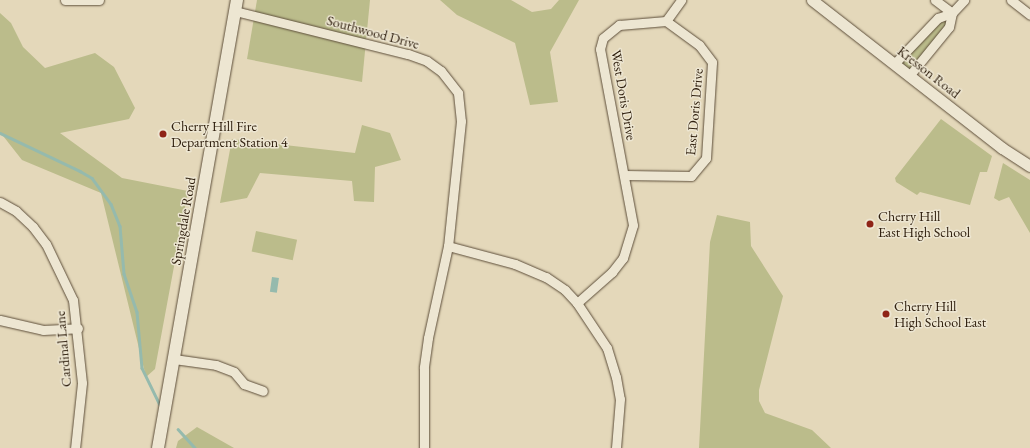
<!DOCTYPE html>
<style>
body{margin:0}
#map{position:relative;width:1030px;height:448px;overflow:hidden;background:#e4d8ba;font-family:"EB Garamond",serif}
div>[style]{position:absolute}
.green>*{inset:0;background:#bbbc8b;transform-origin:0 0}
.water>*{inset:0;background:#95baad;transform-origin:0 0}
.stream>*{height:2.5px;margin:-1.25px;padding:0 1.25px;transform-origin:1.25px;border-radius:1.25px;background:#95baad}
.roads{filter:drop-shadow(0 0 1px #5d4e3a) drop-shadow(0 0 1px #5d4e3a)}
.minor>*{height:9px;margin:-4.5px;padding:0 4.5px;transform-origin:4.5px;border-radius:4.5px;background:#ede6d2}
.tertiary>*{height:11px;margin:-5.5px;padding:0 5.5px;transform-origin:5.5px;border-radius:5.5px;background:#ede6d2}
.secondary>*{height:12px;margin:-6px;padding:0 6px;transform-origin:6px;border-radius:6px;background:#ede6d2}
.dots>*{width:11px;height:11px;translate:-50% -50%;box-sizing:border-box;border:2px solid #ede6d2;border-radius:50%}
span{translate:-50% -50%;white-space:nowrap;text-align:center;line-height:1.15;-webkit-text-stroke:3px #ede6d2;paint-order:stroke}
.street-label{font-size:14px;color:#30200f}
.poi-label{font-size:14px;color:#30200f}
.left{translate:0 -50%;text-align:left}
</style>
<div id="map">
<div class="green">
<i style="clip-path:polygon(257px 0,370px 0,362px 82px,247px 59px)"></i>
<i style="clip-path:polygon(440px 0,511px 0,532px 12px,551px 9px,559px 0,579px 0,550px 52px,558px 102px,530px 105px,515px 43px,457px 15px)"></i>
<i style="clip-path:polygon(0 13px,11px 23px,23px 47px,45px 68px,95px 53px,114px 67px,135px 108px,129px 119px,60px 133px,122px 178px,188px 191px,155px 369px,146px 377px,101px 193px,22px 160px,0 132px)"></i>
<i style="clip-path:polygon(952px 13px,949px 27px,909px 76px,894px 64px,938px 18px)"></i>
<i style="clip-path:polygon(941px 119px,992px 156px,987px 172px,980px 172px,970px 205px,920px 192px,917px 195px,896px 182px,895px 178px)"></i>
<i style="clip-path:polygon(362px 125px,390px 133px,401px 160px,375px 167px,374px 202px,354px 201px,352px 181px,260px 173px,247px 198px,220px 203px,232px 139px,355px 153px)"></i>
<i style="clip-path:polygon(1003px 163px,1030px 180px,1030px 233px,1009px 197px,999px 201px,994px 198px)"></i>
<i style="clip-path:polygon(717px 215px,750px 222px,751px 246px,783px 296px,759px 390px,759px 401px,765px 413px,812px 430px,831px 448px,699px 448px,710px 242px)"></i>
<i style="left:256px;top:231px;width:42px;height:21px;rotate:12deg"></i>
<i style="clip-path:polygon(197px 427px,234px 448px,176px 448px,178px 441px)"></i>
</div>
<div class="water">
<i style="left:272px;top:277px;width:7px;height:15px;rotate:8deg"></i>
</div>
<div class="stream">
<i style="left:0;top:133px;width:89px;rotate:25.4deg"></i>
<i style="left:80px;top:171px;width:14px;rotate:30deg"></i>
<i style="left:92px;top:178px;width:32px;rotate:54deg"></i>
<i style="left:111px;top:204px;width:24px;rotate:68deg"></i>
<i style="left:120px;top:226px;width:48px;rotate:85.2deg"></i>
<i style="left:124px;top:274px;width:40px;rotate:71.1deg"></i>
<i style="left:137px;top:312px;width:56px;rotate:84.9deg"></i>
<i style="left:142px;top:368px;width:41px;rotate:64.1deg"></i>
<i style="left:178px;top:429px;width:25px;rotate:48deg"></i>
</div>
<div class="roads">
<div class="minor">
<i style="left:65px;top:0;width:34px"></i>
<i style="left:935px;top:0;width:21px;rotate:37deg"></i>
<i style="left:1011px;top:0;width:24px;rotate:38deg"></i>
<i style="left:235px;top:11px;width:178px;rotate:14deg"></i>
<i style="left:408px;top:54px;width:20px;rotate:20deg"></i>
<i style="left:427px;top:61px;width:17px;rotate:36deg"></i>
<i style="left:441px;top:71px;width:28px;rotate:52deg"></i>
<i style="left:458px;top:93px;width:28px;rotate:84deg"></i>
<i style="left:461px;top:121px;width:126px;rotate:95.9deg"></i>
<i style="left:448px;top:246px;width:94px;rotate:102.3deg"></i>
<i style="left:428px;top:338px;width:30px;rotate:98deg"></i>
<i style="left:424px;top:368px;width:80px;rotate:90deg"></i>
<i style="left:666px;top:21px;width:26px;rotate:-54deg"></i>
<i style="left:894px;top:64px;width:64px;rotate:-46.3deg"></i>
<i style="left:938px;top:18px;width:15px;rotate:-20deg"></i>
<i style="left:909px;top:76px;width:63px;rotate:-50.8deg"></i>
<i style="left:949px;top:27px;width:14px;rotate:-78deg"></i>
<i style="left:952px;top:13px;width:18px;rotate:-47deg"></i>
<i style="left:625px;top:175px;width:66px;rotate:0.9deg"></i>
<i style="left:691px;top:176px;width:23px;rotate:-50deg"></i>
<i style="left:706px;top:158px;width:96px;rotate:-86.4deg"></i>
<i style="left:712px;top:62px;width:21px;rotate:-127deg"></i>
<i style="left:699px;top:45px;width:41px;rotate:-144deg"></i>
<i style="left:0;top:202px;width:18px;rotate:29deg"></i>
<i style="left:16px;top:211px;width:23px;rotate:43deg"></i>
<i style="left:33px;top:227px;width:21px;rotate:53deg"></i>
<i style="left:46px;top:244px;width:62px;rotate:64.3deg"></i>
<i style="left:73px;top:300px;width:83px;rotate:83.8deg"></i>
<i style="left:82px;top:383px;width:65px;rotate:96.1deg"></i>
<i style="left:448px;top:246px;width:69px;rotate:15deg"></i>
<i style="left:515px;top:264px;width:34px;rotate:23deg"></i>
<i style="left:546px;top:277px;width:23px;rotate:34deg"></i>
<i style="left:565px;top:290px;width:18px;rotate:47deg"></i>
<i style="left:577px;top:303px;width:54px;rotate:56.3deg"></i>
<i style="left:607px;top:348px;width:30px;rotate:73deg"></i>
<i style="left:616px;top:377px;width:22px;rotate:80deg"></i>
<i style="left:620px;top:399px;width:49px;rotate:94.7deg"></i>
<i style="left:577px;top:303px;width:47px;rotate:-41.5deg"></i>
<i style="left:612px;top:272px;width:18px;rotate:-52deg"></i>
<i style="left:623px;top:258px;width:34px;rotate:-73deg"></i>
<i style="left:633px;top:225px;width:179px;rotate:-100.6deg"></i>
<i style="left:600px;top:49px;width:11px;rotate:-75deg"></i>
<i style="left:603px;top:38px;width:21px;rotate:-39deg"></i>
<i style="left:619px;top:25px;width:47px;rotate:-4.9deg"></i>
<i style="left:0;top:320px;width:44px;rotate:13.1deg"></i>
<i style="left:43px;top:330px;width:35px;rotate:-3deg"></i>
<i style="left:174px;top:359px;width:42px;rotate:8.1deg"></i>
<i style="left:216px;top:365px;width:19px;rotate:21deg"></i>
<i style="left:234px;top:372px;width:16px;rotate:50deg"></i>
<i style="left:244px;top:384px;width:20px;rotate:20deg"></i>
</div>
<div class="tertiary">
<i style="left:812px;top:0;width:241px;rotate:37.9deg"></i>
<i style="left:1002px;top:148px;width:33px;rotate:33deg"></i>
</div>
<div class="secondary">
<i style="left:158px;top:448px;width:455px;rotate:-80deg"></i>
</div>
</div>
<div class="dots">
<i style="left:163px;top:134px;background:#8f2418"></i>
<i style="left:870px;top:224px;background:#8f2418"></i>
<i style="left:886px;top:314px;background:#8f2418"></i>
</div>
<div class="street-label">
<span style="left:373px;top:32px;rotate:15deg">Southwood Drive</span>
<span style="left:929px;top:72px;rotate:38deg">Kresson Road</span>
<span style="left:624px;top:95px;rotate:80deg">West Doris Drive</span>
<span style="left:694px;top:112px;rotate:-85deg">East Doris Drive</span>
<span style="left:183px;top:221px;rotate:-80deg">Springdale Road</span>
<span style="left:63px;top:349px;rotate:-95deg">Cardinal Lane</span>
</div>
<div class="poi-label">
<span class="left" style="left:171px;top:134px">Cherry Hill Fire<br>Department Station 4</span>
<span class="left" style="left:878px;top:224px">Cherry Hill<br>East High School</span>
<span class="left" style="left:894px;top:314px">Cherry Hill<br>High School East</span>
</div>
</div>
